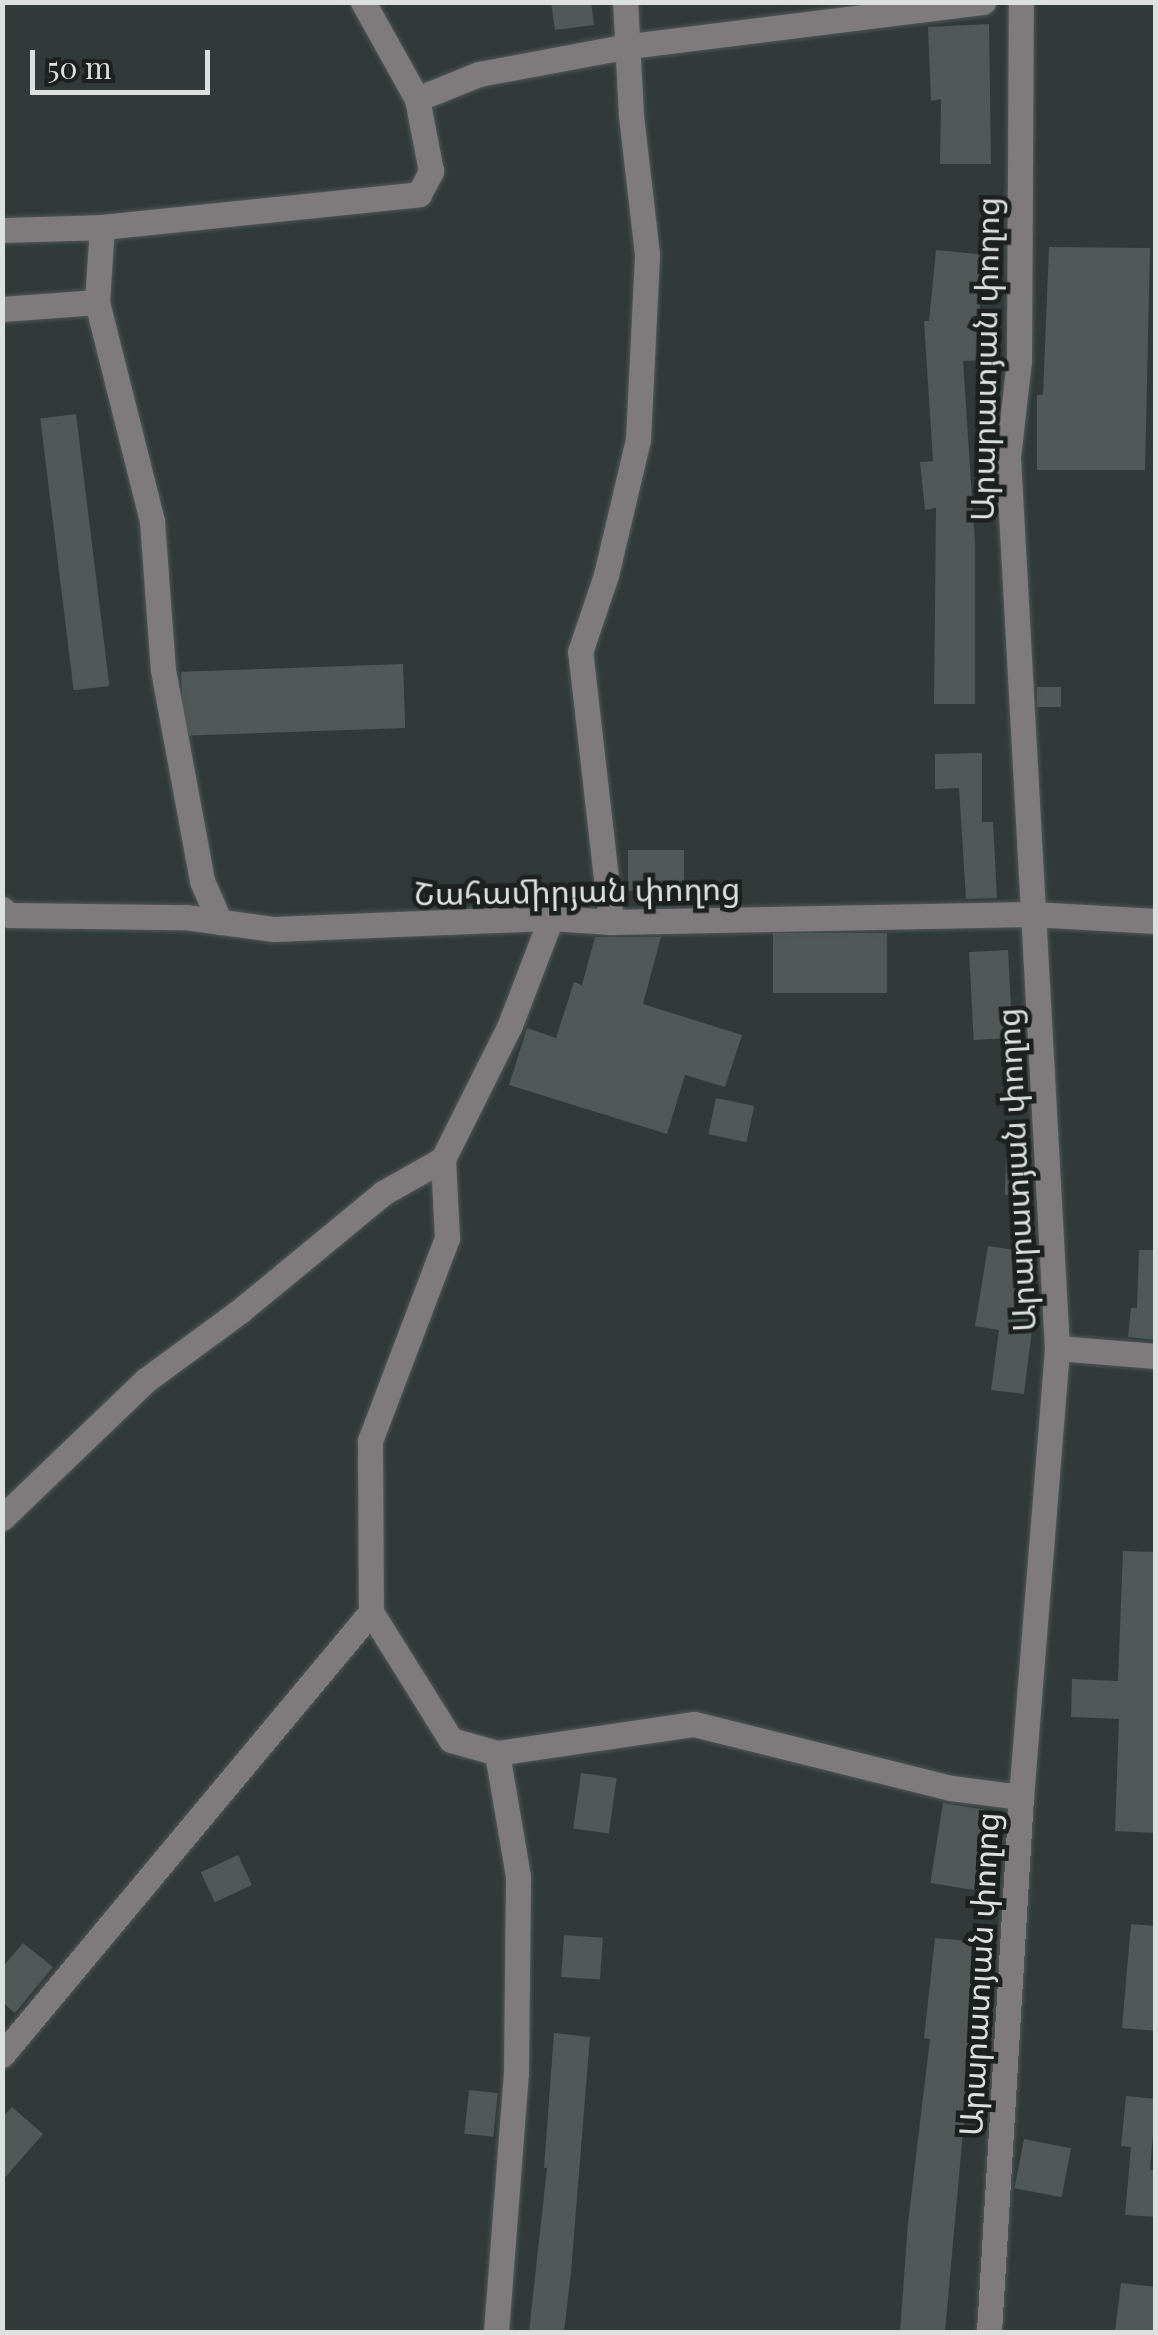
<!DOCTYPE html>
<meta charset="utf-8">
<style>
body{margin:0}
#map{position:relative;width:1158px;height:2335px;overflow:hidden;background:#313a39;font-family:"Playfair Display","Noto Sans Armenian",serif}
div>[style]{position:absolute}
.building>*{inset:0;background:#505958;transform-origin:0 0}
.roads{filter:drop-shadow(0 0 2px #505857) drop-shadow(0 0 2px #505857)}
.minor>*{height:25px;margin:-12.5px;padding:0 12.5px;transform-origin:12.5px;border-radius:12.5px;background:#7f7b7d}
span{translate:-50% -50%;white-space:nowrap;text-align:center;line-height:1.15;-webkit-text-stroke:9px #1c201f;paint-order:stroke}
.street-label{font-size:32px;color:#dce1e0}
.frame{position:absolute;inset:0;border:5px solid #dce1e0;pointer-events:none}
.scale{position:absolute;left:30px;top:50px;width:180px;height:45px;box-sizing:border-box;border:5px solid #dce1e0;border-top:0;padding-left:12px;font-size:30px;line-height:35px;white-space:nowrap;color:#dce1e0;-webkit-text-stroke:8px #1c201f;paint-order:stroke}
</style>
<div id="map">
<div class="building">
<i style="clip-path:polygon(551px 2px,591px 2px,594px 25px,555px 30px)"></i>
<i style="clip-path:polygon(989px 24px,991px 164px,940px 164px,941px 99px,931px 101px,928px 27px)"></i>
<i style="clip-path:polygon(1049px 247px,1150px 248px,1145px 470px,1037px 470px,1037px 395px,1043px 395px)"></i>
<i style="clip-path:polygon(936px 250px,988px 255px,984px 298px,979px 298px,983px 360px,963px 361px,975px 543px,975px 704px,934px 704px,936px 508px,925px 510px,920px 462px,933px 461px,924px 321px,929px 321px)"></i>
<i style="left:76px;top:414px;width:274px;height:36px;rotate:83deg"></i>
<i style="left:403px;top:664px;width:64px;height:222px;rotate:88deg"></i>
<i style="left:1037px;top:687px;width:24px;height:20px"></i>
<i style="clip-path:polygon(982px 753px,982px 822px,993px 822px,997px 898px,966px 899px,959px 788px,935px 789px,935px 754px)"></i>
<i style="left:684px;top:850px;width:41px;height:56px;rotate:90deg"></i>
<i style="left:887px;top:933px;width:60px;height:114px;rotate:90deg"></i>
<i style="clip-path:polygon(595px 937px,661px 937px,643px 1004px,742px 1035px,725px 1087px,685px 1075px,667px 1134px,509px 1085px,527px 1028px,556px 1038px,574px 982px,582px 985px)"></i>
<i style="left:1008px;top:950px;width:88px;height:39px;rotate:87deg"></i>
<i style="left:716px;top:1098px;width:39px;height:37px;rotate:12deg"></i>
<i style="left:1006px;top:1158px;width:24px;height:37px;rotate:2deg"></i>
<i style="clip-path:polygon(988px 1246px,1036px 1253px,1037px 1289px,1024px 1394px,991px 1390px,999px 1330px,975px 1326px)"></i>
<i style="clip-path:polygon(1139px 1250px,1156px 1250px,1156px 1340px,1128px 1337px,1131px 1308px,1137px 1308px)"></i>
<i style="clip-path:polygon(1123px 1551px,1156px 1552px,1156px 1833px,1115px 1831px,1119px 1719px,1071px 1717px,1072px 1679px,1118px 1681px)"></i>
<i style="left:581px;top:1773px;width:36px;height:56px;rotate:8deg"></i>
<i style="left:943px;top:1803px;width:44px;height:81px;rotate:9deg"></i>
<i style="left:238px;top:1855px;width:33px;height:41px;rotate:65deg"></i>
<i style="clip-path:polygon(1131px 1924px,1156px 1926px,1156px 2031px,1122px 2028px)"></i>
<i style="left:564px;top:1935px;width:39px;height:42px;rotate:4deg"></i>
<i style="clip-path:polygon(935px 1938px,980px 1942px,945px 2332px,900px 2332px,908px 2223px,930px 2039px,924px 2038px)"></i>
<i style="clip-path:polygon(23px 1943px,53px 1967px,15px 2013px,2px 2002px,2px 1968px)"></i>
<i style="clip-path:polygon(554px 2033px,590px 2037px,571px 2272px,564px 2332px,529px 2332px,547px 2168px,544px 2168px)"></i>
<i style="left:469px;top:2090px;width:29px;height:44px;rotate:6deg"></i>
<i style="clip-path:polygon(1126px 2096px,1156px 2099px,1150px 2170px,1156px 2170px,1156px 2217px,1125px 2215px,1131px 2147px,1121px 2146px)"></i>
<i style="clip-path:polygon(12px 2107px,43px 2134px,2px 2181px,2px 2118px)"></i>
<i style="left:1024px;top:2139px;width:48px;height:50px;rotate:11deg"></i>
<i style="clip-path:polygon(1121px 2283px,1156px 2287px,1156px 2332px,1115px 2332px)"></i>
</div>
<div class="roads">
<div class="minor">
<i style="left:417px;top:99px;width:67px;rotate:-22deg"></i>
<i style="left:479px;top:74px;width:153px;rotate:-10.6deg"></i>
<i style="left:629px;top:46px;width:357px;rotate:-7.1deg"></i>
<i style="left:2px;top:230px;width:100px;rotate:-1.7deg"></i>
<i style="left:97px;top:302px;width:226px;rotate:75.9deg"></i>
<i style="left:152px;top:521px;width:149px;rotate:85.8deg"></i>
<i style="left:163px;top:670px;width:215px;rotate:79.5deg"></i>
<i style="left:202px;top:881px;width:45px;rotate:66.3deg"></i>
<i style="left:2px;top:309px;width:95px;rotate:-4.2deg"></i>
<i style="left:97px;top:302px;width:75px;rotate:-86.2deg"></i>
<i style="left:102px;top:227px;width:319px;rotate:-5.9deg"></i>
<i style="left:419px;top:194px;width:26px;rotate:-62deg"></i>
<i style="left:431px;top:171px;width:73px;rotate:-101deg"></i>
<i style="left:417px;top:99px;width:111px;rotate:-119.1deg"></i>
<i style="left:2px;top:909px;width:9px;rotate:41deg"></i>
<i style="left:9px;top:915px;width:176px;rotate:0.7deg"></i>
<i style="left:185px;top:917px;width:90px;rotate:7.7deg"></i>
<i style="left:274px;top:929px;width:277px;rotate:-2.3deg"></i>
<i style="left:551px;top:918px;width:60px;rotate:3.8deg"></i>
<i style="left:611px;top:922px;width:421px;rotate:-1.1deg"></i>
<i style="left:1032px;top:914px;width:124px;rotate:3.2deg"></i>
<i style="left:551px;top:918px;width:115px;rotate:111deg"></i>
<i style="left:510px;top:1025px;width:150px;rotate:116.6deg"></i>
<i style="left:443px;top:1159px;width:79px;rotate:87.1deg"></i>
<i style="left:447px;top:1238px;width:217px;rotate:110.8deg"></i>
<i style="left:370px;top:1441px;width:171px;rotate:89.7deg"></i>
<i style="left:371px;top:1612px;width:151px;rotate:58deg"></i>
<i style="left:451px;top:1740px;width:48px;rotate:15.8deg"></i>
<i style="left:497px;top:1753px;width:199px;rotate:-8.4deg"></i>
<i style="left:694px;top:1724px;width:265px;rotate:14deg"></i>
<i style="left:951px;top:1788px;width:71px;rotate:7.3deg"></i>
<i style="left:611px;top:922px;width:272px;rotate:-96.5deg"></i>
<i style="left:580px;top:652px;width:81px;rotate:-71.3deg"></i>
<i style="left:606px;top:575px;width:139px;rotate:-76.7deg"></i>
<i style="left:638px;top:440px;width:186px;rotate:-87.2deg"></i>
<i style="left:647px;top:254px;width:140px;rotate:-96.6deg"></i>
<i style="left:631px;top:115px;width:113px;rotate:-93deg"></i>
<i style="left:1057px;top:1348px;width:99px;rotate:4.6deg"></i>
<i style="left:2px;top:1518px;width:199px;rotate:-43.8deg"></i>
<i style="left:146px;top:1380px;width:117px;rotate:-36.3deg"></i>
<i style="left:240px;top:1311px;width:185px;rotate:-39.5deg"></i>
<i style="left:383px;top:1193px;width:69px;rotate:-29.5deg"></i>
<i style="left:2px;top:2055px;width:577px;rotate:-50.21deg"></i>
<i style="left:496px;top:2332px;width:260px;rotate:-85.6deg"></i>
<i style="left:516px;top:2073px;width:197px;rotate:-89.4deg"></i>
<i style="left:518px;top:1876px;width:125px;rotate:-99.7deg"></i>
<i style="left:989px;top:2332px;width:536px;rotate:-86.58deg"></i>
<i style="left:1021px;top:1797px;width:450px;rotate:-85.4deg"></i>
<i style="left:1057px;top:1348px;width:892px;rotate:-93.15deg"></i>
<i style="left:1008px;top:457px;width:97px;rotate:-83.5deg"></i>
<i style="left:1019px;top:361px;width:359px;rotate:-89.7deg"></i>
</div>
</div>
<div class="street-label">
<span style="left:984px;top:359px;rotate:-89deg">Արարատյան փողոց</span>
<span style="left:577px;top:890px;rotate:-1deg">Շահամիրյան փողոց</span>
<span style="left:1015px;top:1170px;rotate:-93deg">Արարատյան փողոց</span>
<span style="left:978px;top:1974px;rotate:-87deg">Արարատյան փողոց</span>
</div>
<div class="frame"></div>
<div class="scale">50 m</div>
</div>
